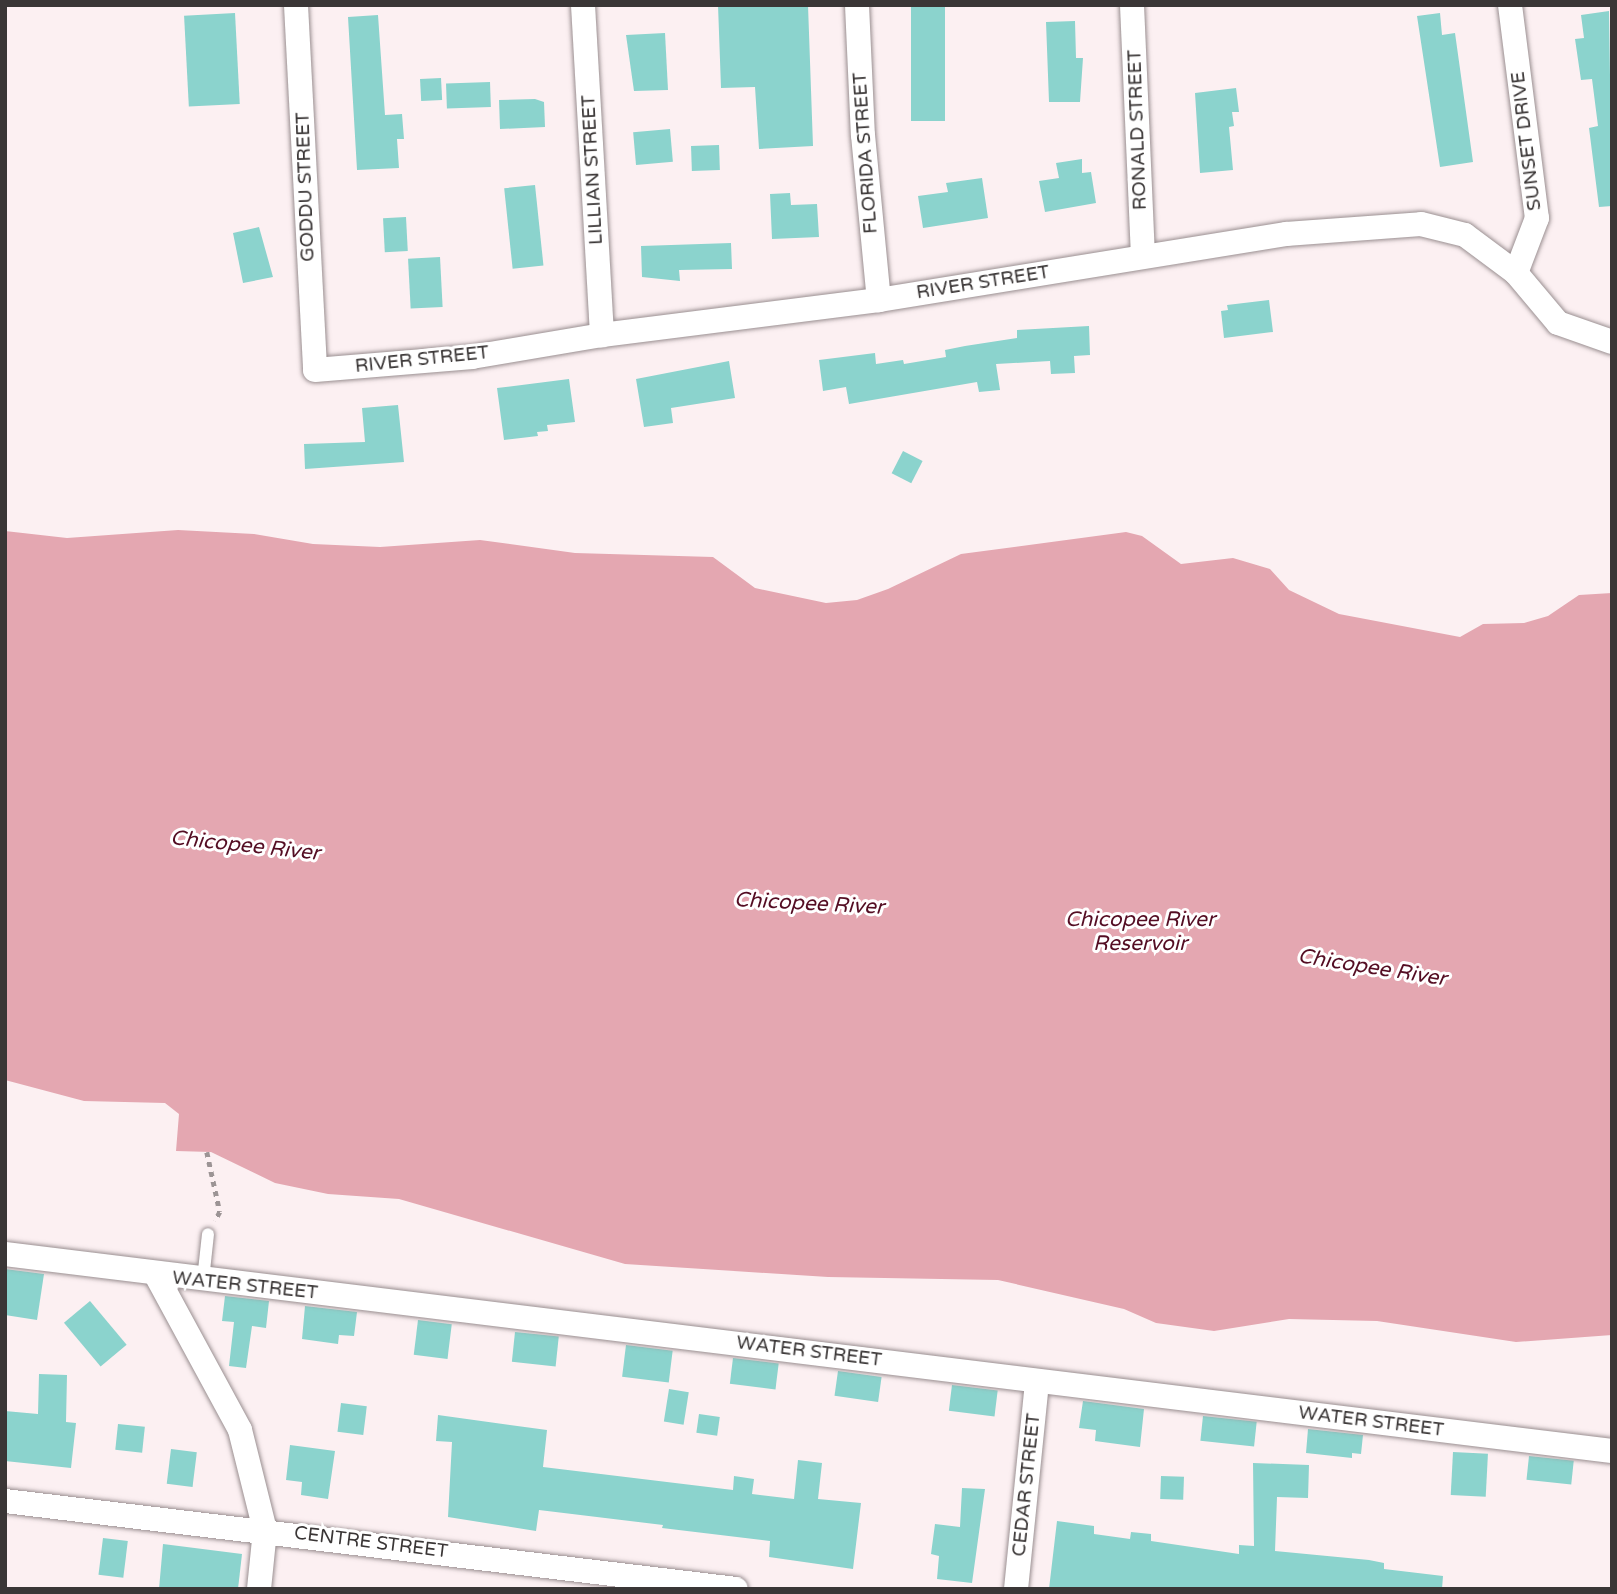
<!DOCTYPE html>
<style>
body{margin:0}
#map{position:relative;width:1617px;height:1594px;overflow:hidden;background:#fcf0f2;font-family:"Varela Round",sans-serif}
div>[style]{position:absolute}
.water>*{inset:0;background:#e4a7b1}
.building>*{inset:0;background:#8bd3cd;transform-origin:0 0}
.path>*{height:4.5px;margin-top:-2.25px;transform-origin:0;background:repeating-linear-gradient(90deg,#9c9495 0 5px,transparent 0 10px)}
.roads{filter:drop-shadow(0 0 2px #9a8f91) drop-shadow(0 0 2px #9a8f91)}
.lane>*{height:12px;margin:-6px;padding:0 6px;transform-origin:6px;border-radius:6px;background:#fff}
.street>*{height:24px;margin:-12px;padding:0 12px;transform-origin:12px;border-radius:12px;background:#fff}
span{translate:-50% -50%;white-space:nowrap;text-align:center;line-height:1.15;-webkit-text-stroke:6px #fff;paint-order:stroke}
.street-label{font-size:19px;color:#3a3636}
.water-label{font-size:21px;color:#540d23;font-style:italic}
.frame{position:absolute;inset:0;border:7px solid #3a3636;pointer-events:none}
</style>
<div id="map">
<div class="water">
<i style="clip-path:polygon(178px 530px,254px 534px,313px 544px,380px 547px,480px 540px,575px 553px,713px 557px,755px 588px,826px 603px,857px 600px,888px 589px,961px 554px,1126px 532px,1142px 536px,1181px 564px,1233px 558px,1270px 569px,1289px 590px,1339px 614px,1460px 637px,1483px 624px,1524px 623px,1548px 616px,1579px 595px,1612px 593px,1612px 1335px,1516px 1342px,1377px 1321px,1289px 1319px,1214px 1331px,1156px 1323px,1124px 1309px,998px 1280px,828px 1277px,625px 1264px,399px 1199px,328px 1194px,275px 1183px,211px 1152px,176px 1151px,179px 1114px,165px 1103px,84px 1101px,5px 1080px,5px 531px,67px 538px)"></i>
</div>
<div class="building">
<i style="clip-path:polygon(718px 5px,808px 5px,813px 146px,759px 149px,755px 87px,721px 88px)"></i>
<i style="left:911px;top:5px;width:34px;height:116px"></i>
<i style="clip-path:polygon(1609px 11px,1612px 206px,1599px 207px,1589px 128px,1598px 126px,1592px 79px,1581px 80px,1575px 39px,1584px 38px,1581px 15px)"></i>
<i style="left:235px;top:13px;width:91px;height:51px;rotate:87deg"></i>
<i style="clip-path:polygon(1440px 13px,1442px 35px,1455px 33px,1473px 162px,1440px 167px,1417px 16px)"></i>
<i style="clip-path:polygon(378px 15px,385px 115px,402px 114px,404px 139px,397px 139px,399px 168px,357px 170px,348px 17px)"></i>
<i style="clip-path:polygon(1075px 21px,1076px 58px,1083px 58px,1080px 102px,1049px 102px,1046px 22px)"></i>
<i style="clip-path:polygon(665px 33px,668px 90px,634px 91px,626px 35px)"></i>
<i style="left:441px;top:78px;width:22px;height:21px;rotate:87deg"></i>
<i style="left:490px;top:82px;width:25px;height:44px;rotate:88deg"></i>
<i style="clip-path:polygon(1236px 88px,1239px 112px,1232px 112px,1234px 126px,1229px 127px,1233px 170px,1200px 173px,1195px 93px)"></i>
<i style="clip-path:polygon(535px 99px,544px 102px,545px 127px,500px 129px,499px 100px)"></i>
<i style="left:670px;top:129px;width:33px;height:37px;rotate:85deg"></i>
<i style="left:719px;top:145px;width:25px;height:28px;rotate:88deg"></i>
<i style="clip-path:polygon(1082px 159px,1082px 173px,1091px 172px,1096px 203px,1045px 212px,1039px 181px,1059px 178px,1056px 163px)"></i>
<i style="clip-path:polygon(982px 178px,988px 218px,923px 228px,918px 196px,948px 192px,946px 183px)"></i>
<i style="left:535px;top:185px;width:81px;height:31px;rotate:84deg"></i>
<i style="clip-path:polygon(790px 193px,791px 205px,817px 204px,819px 237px,772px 239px,770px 194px)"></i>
<i style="left:406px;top:217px;width:34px;height:23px;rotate:87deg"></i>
<i style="clip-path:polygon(259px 227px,273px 277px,243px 283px,233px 233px)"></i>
<i style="clip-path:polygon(731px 243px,732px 269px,679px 270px,680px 281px,642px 277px,641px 246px)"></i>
<i style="left:440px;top:257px;width:50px;height:32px;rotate:87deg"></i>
<i style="clip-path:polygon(1269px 300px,1273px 332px,1224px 338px,1221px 311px,1228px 310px,1227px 305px)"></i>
<i style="clip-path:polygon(1089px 326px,1090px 355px,1074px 356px,1075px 373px,1051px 374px,1050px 361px,996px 364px,1000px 390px,979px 392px,977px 382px,849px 404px,846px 387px,823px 391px,819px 360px,875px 353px,876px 364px,903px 360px,904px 364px,946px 357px,945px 350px,965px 346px,1017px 338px,1017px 330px)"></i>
<i style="clip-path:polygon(729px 361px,735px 398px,671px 408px,673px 423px,644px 427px,636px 379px)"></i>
<i style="clip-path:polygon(569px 379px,575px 422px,547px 425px,548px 431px,537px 432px,538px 436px,504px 440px,497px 388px)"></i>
<i style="clip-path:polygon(398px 405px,404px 462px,305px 469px,304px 444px,365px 442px,362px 408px)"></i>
<i style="left:903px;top:451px;width:22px;height:25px;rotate:27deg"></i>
<i style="clip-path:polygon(5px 1269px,44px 1274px,37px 1320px,5px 1315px)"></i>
<i style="clip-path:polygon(225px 1296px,269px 1301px,266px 1328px,252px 1326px,246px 1368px,229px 1366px,234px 1322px,222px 1321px)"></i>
<i style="left:90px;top:1301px;width:57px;height:34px;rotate:50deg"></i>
<i style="clip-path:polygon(305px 1306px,357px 1312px,354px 1336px,339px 1335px,338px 1344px,302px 1339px)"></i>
<i style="left:418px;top:1320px;width:34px;height:35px;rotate:7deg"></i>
<i style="left:515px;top:1332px;width:44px;height:30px;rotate:6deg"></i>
<i style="left:626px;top:1345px;width:47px;height:32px;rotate:7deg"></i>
<i style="left:733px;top:1358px;width:46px;height:26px;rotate:7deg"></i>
<i style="left:838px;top:1371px;width:44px;height:25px;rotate:8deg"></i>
<i style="clip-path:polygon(39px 1374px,67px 1375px,66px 1422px,76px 1423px,71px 1468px,5px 1461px,5px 1411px,38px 1414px)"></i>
<i style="left:952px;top:1385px;width:46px;height:26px;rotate:7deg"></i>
<i style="left:669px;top:1389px;width:20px;height:33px;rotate:9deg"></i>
<i style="clip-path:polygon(1083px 1401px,1144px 1409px,1140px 1447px,1095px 1441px,1096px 1430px,1079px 1428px)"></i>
<i style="left:341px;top:1403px;width:26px;height:29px;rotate:7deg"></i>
<i style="left:699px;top:1414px;width:21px;height:19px;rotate:8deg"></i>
<i style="clip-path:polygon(438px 1415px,547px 1430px,543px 1467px,733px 1490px,734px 1476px,754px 1479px,752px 1494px,794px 1499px,798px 1460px,822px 1463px,818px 1499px,861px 1503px,853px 1569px,769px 1557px,770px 1541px,662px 1528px,663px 1525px,539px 1510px,536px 1531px,448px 1517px,452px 1442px,436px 1441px)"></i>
<i style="left:1203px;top:1416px;width:54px;height:25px;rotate:6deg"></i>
<i style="left:118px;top:1424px;width:27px;height:26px;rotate:6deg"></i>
<i style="clip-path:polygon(1308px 1429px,1363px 1435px,1361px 1454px,1352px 1453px,1352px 1458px,1306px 1453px)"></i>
<i style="clip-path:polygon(290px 1445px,335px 1451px,328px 1499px,301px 1495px,302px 1482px,286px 1480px)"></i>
<i style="left:171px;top:1449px;width:26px;height:35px;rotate:7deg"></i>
<i style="left:1453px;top:1452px;width:35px;height:43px;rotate:3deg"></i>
<i style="left:1529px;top:1456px;width:45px;height:24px;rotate:6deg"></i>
<i style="clip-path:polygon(1253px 1463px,1309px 1465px,1308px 1498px,1277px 1497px,1275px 1551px,1369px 1560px,1384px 1563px,1384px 1569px,1443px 1576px,1442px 1589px,1049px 1589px,1057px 1521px,1094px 1526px,1094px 1534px,1130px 1539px,1131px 1532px,1151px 1534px,1151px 1541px,1239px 1554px,1239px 1545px,1254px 1546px)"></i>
<i style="left:1161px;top:1476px;width:23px;height:23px;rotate:2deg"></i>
<i style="clip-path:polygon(962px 1488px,985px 1489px,972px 1583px,937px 1579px,939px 1556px,931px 1554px,935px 1524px,960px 1527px)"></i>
<i style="left:103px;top:1538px;width:25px;height:37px;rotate:7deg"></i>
<i style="clip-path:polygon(163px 1544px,242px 1554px,238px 1589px,159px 1589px)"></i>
</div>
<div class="path">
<i style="left:207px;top:1152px;width:61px;rotate:77.8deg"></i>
<i style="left:220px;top:1212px;width:10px;rotate:119deg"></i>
</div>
<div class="roads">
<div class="lane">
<i style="left:203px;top:1280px;width:46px;rotate:-83.8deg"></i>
</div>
<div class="street">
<i style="left:296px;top:5px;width:365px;rotate:87deg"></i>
<i style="left:315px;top:370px;width:158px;rotate:-4.7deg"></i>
<i style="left:472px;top:357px;width:132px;rotate:-9.6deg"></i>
<i style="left:602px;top:335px;width:279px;rotate:-7.2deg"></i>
<i style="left:879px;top:300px;width:412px;rotate:-9.2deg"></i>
<i style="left:1286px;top:234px;width:135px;rotate:-4.2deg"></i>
<i style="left:1421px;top:224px;width:45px;rotate:14deg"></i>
<i style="left:1465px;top:235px;width:64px;rotate:36.7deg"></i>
<i style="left:1516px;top:273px;width:65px;rotate:50deg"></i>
<i style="left:1558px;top:323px;width:57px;rotate:19.4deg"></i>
<i style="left:583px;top:5px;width:331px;rotate:86.7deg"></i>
<i style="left:857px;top:5px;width:130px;rotate:87.4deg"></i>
<i style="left:863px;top:135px;width:166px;rotate:84.5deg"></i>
<i style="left:1132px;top:5px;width:250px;rotate:87.5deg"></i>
<i style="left:1510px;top:5px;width:215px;rotate:82.8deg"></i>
<i style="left:1537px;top:218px;width:59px;rotate:110.9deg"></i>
<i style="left:5px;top:1254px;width:1619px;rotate:6.99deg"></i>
<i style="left:156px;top:1275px;width:176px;rotate:61.5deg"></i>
<i style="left:240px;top:1430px;width:103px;rotate:76deg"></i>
<i style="left:265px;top:1530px;width:59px;rotate:95.8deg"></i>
<i style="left:5px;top:1501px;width:736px;rotate:6.86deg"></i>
<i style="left:1016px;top:1589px;width:209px;rotate:-84.2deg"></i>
</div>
</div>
<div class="street-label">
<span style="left:1138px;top:130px;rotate:-92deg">RONALD STREET</span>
<span style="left:1527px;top:141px;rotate:-97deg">SUNSET DRIVE</span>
<span style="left:866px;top:153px;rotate:-94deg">FLORIDA STREET</span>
<span style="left:593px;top:170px;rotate:-93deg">LILLIAN STREET</span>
<span style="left:306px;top:187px;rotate:-92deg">GODDU STREET</span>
<span style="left:983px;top:283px;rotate:-9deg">RIVER STREET</span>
<span style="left:422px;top:360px;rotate:-6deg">RIVER STREET</span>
<span style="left:245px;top:1286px;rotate:6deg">WATER STREET</span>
<span style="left:809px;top:1352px;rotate:7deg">WATER STREET</span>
<span style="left:1371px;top:1422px;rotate:7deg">WATER STREET</span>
<span style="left:1027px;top:1485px;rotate:-84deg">CEDAR STREET</span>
<span style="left:371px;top:1543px;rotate:7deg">CENTRE STREET</span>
</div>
<div class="water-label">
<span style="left:245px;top:846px;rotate:6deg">Chicopee River</span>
<span style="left:809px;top:904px;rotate:3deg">Chicopee River</span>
<span style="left:1140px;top:932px">Chicopee River<br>Reservoir</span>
<span style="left:1372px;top:968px;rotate:9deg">Chicopee River</span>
</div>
<div class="frame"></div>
</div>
